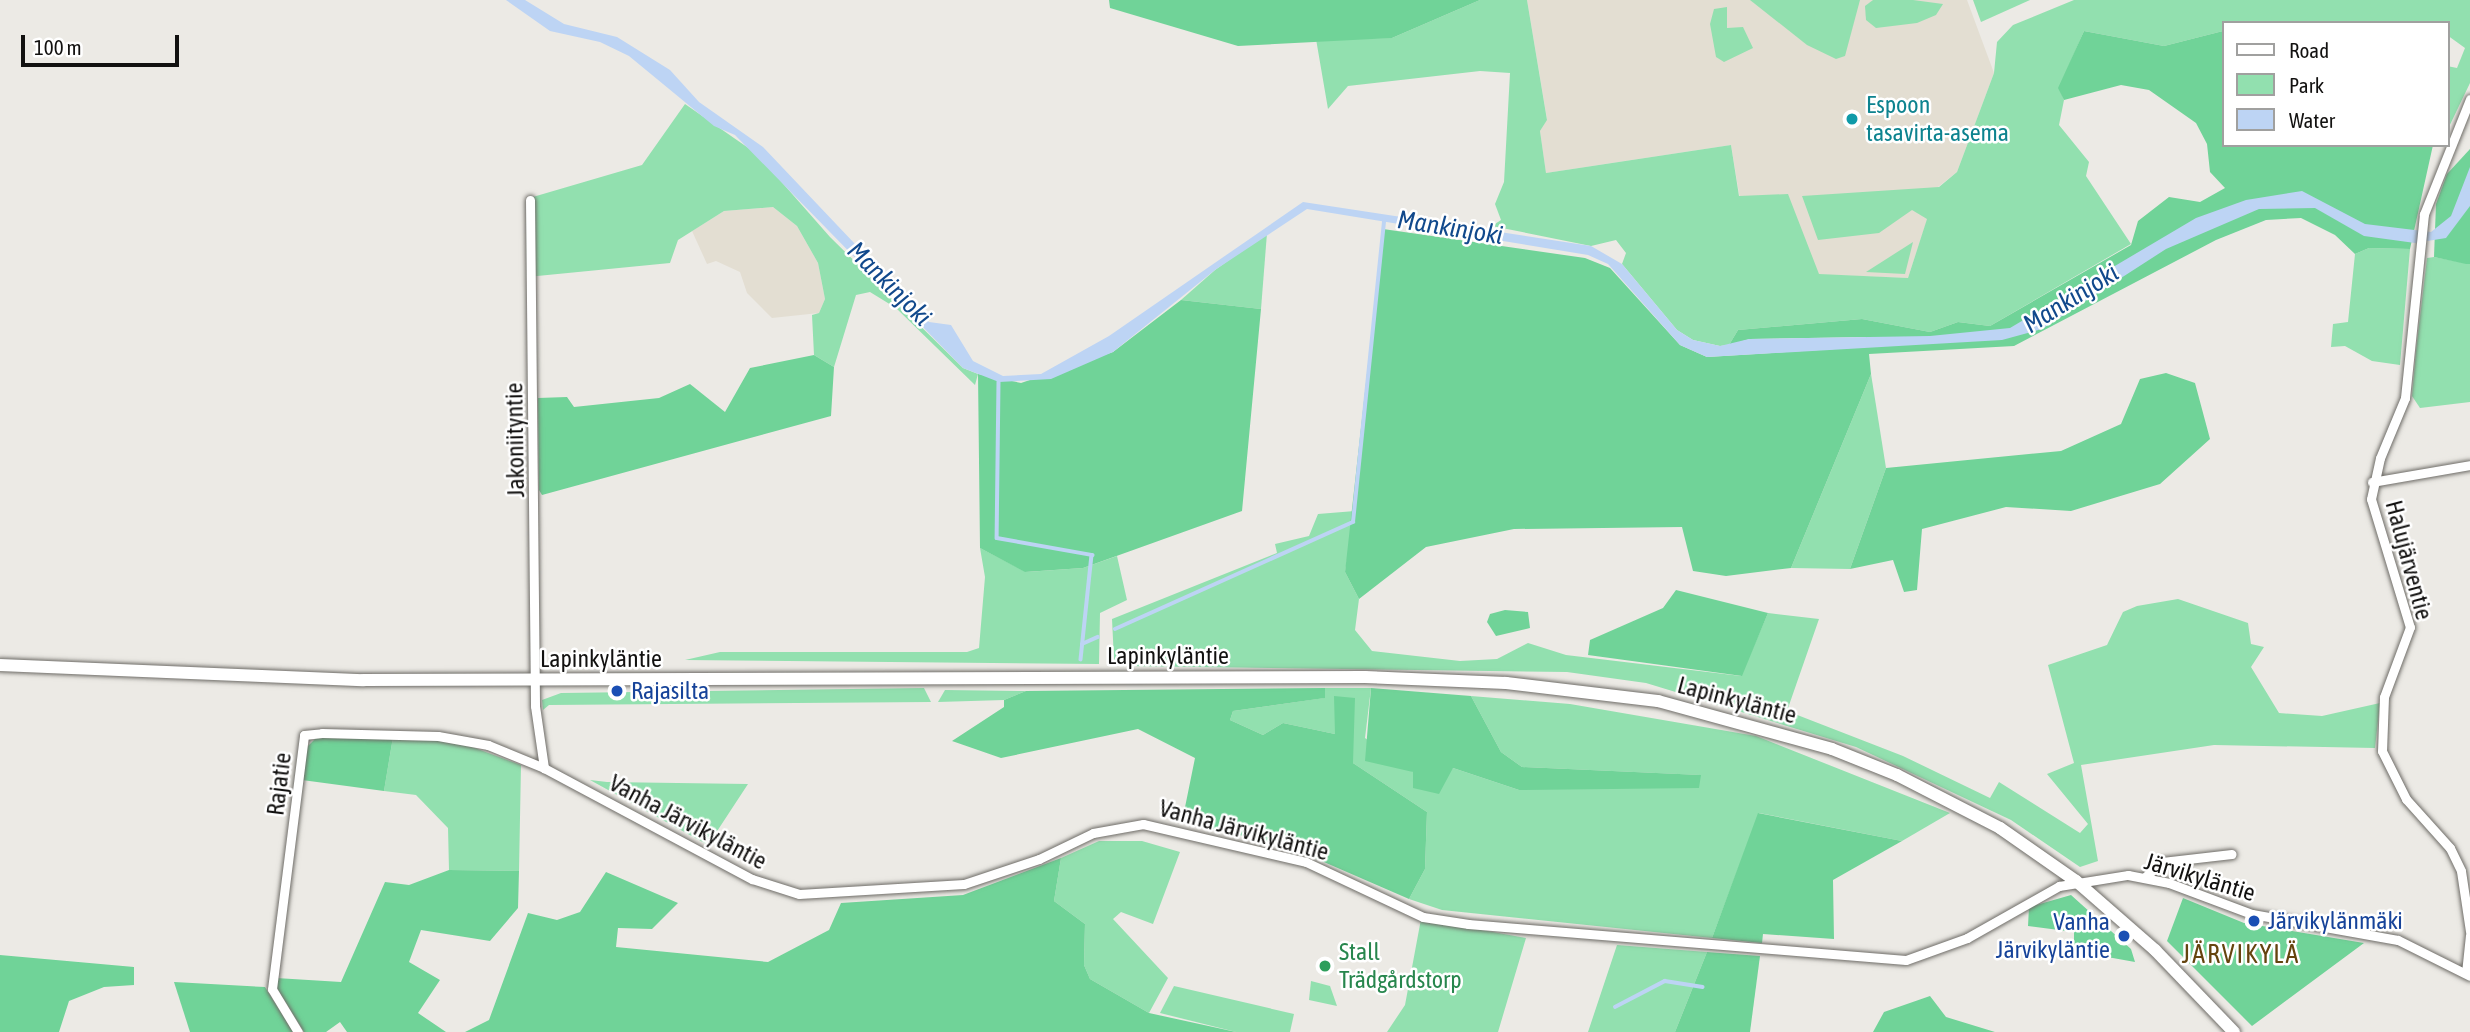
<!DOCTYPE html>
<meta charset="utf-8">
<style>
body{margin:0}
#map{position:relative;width:2470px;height:1032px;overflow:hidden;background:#eceae5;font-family:"Asap Condensed",sans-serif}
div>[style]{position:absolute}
.built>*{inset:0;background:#e3ded2}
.green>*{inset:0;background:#92e0af}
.forest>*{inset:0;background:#70d398}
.water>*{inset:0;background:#bdd4f4}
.stream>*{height:3.5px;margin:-1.75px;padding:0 1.75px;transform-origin:1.75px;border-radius:1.75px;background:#bdd4f4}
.roads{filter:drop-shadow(0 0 2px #6e6c67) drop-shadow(0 0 2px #6e6c67)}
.minor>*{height:9px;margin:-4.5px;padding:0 4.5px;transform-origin:4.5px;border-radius:4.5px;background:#fff}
.secondary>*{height:12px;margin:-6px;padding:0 6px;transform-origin:6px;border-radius:6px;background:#fff}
.dots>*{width:19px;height:19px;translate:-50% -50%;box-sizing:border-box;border:4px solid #fff;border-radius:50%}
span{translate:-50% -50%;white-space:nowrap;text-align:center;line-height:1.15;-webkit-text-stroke:5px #fff;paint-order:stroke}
.culture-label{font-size:24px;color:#0d838f}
.left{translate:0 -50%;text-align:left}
.street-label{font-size:24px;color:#121110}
.transit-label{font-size:24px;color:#164399}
.right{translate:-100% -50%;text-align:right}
.leisure-label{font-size:24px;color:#27864d}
.water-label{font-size:26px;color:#11498c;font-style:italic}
.neighbourhood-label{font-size:26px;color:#65440e;letter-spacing:2px}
.legend{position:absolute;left:2222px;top:21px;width:228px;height:126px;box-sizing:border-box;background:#fff;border:2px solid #a0a09f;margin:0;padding:9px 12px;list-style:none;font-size:21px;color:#121110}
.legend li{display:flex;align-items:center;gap:14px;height:35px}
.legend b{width:35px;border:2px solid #a0a09f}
.scale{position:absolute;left:21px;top:35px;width:158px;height:32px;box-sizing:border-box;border:4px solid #121110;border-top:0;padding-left:9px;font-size:21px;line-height:24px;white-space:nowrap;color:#121110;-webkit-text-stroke:5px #fff;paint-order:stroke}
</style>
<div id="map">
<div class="built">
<i style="clip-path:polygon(1527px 0,1967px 0,1994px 73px,1957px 172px,1938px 187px,1908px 278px,1752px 272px,1731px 145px,1546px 173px,1540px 131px,1547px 119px)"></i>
<i style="clip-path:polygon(773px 207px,797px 226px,818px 263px,825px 299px,819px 313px,772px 318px,747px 293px,740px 272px,716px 261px,707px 264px,692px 231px,724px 211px)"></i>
</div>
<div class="green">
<i style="clip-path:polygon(1480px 0,1527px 0,1547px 120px,1540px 131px,1546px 173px,1731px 145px,1739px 196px,1788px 194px,1819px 274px,1908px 278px,1927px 219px,1912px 210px,1879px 233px,1818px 240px,1802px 196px,1939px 187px,1957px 172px,1994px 73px,1997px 42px,2013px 25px,2074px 0,2470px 0,2470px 83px,2447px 131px,2447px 66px,2457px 68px,2465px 48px,2447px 35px,2447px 23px,2223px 23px,2223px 31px,2164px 46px,2084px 31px,2059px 88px,2064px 100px,2059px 125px,2089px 162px,2086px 176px,2131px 244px,1990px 326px,1958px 322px,1930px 332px,1862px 319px,1738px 330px,1729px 345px,1720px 346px,1693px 340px,1677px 330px,1622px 264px,1626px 253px,1616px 240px,1591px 246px,1492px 226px,1501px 220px,1495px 204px,1504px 182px,1510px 73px,1480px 71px,1348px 86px,1328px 109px,1316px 39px,1392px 38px)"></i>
<i style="clip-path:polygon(1750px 0,1860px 0,1845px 56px,1836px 59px,1807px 45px)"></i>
<i style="clip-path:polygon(1873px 0,1913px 0,1943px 4px,1936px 15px,1917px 23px,1876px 28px,1866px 20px,1865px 6px)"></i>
<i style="clip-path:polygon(1973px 0,2030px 0,1981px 22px)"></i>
<i style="clip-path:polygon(1727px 7px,1727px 28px,1743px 27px,1753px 48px,1724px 62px,1716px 57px,1710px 24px,1714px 9px)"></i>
<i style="clip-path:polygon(685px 104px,757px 154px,830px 237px,963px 368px,978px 374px,975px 385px,896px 308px,870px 292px,856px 295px,834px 367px,814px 355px,812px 315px,819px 313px,825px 299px,818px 263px,797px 226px,773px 207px,724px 211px,678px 240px,670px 263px,527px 277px,526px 199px,642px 165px)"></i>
<i style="clip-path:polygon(1267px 233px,1261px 309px,1181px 300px,1215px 270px)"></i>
<i style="clip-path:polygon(1913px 242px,1905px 274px,1866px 272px)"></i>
<i style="clip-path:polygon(2369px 248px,2410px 249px,2400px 365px,2372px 361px,2345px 346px,2331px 347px,2333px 324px,2348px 322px,2355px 254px)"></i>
<i style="clip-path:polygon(2434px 257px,2470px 264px,2470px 402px,2420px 408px,2412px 396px,2416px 351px,2427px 258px)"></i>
<i style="clip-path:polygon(1871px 374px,1886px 468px,1850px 569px,1791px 568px)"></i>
<i style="clip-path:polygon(1355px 511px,1345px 572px,1359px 599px,1355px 630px,1372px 651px,1460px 661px,1497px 659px,1528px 643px,1566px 655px,1741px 676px,1768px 613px,1819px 619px,1787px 711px,1903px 756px,1990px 798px,1999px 782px,2080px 833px,2088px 824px,2047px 774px,2074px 763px,2048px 665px,2107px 645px,2123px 612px,2137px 606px,2178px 599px,2248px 623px,2251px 644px,2264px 647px,2251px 667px,2279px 713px,2322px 716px,2380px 703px,2375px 748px,2214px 745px,2081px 765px,2098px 861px,2080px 867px,2011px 820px,1856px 747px,1646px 683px,1567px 672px,1121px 666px,1114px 660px,1112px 619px,1277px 553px,1275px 544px,1309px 536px,1318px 514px)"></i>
<i style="clip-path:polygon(980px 548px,1026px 572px,1083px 568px,1117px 556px,1127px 600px,1100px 613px,1099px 664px,685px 660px,720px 652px,967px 652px,979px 648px,985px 577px)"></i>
<i style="clip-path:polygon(924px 688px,931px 702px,549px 705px,543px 710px,542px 700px,561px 693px)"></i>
<i style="clip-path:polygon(1325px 688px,1371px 688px,1365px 738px,1413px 772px,1413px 787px,1453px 768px,1519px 790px,1700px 775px,1522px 767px,1501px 752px,1471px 696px,1570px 704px,1756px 736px,1950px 813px,1902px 841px,1759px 813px,1712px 938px,1442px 910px,1409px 899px,1425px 869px,1427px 812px,1353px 763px,1335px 734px,1283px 723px,1263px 735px,1230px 720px,1233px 711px,1324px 698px)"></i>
<i style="clip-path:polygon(945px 690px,1026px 691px,1004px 700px,938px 702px)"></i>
<i style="clip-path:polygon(393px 737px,456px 741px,521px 765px,519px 871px,449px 870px,448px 828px,416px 795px,384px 791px)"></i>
<i style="clip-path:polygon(590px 780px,607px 782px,748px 784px,708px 845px)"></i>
<i style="clip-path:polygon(1099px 841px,1142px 841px,1180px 852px,1153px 924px,1121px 912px,1113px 919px,1168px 978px,1149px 1013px,1090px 979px,1084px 965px,1085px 924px,1054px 901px,1061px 858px)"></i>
<i style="clip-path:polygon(1421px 919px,1526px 938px,1498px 1032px,1387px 1032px,1405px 1005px)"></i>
<i style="clip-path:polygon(1617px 945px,1707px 952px,1675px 1032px,1588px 1032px)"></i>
<i style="clip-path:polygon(1311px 981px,1330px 986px,1337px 1006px,1309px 1000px)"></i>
<i style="clip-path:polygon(1174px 986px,1294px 1014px,1290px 1032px,1236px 1032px,1160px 1013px)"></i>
</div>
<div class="forest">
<i style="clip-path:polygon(1109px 0,1480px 0,1392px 38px,1238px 46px,1110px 8px)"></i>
<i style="clip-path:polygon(2084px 31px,2164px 46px,2223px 31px,2223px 145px,2433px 145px,2410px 249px,2369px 248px,2355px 254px,2335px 235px,2301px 218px,2266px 220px,2216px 240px,2014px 346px,1869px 354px,1871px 374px,1791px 568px,1726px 576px,1693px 571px,1682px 527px,1514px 529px,1426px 547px,1359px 599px,1345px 572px,1383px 229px,1585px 258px,1610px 268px,1680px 345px,1707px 357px,1867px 347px,1866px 337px,1750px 339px,1729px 345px,1738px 330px,1862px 319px,1930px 332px,1958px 322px,1990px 326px,2131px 245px,2138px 221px,2169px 197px,2200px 202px,2225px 188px,2210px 172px,2207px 144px,2196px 123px,2149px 90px,2121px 85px,2064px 100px,2058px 88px)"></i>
<i style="clip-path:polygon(2470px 149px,2470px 264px,2466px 264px,2434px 257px,2436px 204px,2447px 174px)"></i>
<i style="clip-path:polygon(1181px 300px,1261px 309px,1242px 511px,1083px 568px,1025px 572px,980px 548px,978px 374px,1021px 383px,1113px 352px)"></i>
<i style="clip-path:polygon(814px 355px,834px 367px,831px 416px,542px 495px,539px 490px,538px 398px,567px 397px,574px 407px,659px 398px,690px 384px,725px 412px,750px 368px)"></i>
<i style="clip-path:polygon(2166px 373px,2195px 383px,2210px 439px,2160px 484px,2071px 511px,2006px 507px,1922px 529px,1917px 590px,1904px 592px,1893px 560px,1850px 569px,1886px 468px,2061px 451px,2121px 424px,2140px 379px)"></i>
<i style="clip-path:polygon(1676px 590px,1768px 613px,1742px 676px,1588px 655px,1590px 640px,1663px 608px)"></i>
<i style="clip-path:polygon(1505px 610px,1528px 612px,1530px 628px,1496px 636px,1487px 622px,1490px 614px)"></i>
<i style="clip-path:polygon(1325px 688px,1325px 698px,1233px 711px,1230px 720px,1263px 735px,1283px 723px,1335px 734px,1334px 696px,1355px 698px,1353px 763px,1427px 812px,1425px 869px,1409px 899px,1287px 846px,1182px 822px,1195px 758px,1138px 729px,1001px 758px,952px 741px,1004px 707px,1004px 700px,1026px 691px)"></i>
<i style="clip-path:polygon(1371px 688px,1471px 696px,1501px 752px,1522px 767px,1701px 775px,1699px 788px,1519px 790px,1453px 768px,1439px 794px,1413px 788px,1413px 772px,1365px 761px)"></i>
<i style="clip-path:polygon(393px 737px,384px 791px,302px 780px,305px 749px,316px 738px)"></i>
<i style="clip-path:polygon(1758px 813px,1902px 841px,1833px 880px,1834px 939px,1763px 934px,1762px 943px,1712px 938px)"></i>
<i style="clip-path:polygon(1061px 858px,1054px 901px,1085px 924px,1084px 965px,1090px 979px,1149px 1013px,1236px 1032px,465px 1032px,489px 1020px,528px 913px,557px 920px,580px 912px,606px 872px,678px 903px,652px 929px,618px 928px,616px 947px,768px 962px,829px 930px,841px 903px,963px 895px)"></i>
<i style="clip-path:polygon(449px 870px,519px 871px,518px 908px,490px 941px,421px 930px,409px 962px,440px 980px,418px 1013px,446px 1032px,347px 1032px,340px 1022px,326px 1032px,304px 1032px,277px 988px,276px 978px,341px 982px,385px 882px,409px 885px)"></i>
<i style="clip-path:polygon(2071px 895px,2131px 949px,2135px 962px,2074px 951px,2074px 932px,2028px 926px,2029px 907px)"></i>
<i style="clip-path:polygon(2183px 898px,2244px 923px,2364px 943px,2252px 1026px,2167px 941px)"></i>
<i style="clip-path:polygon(1707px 952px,1760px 956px,1750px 1032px,1675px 1032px)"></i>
<i style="clip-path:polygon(0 955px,134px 967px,134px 985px,104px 987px,69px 1001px,59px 1032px,0 1032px)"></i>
<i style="clip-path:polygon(174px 982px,265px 987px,293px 1032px,190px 1032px)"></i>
<i style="clip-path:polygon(1930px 996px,1946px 1017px,1995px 1032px,1873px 1032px,1884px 1012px)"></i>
</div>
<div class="water">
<i style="clip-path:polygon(506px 0,525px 0,564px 24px,617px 37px,670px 70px,699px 102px,763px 147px,929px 322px,951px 325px,973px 361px,1003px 376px,1041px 374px,1109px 336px,1303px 202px,1591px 246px,1622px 264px,1677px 330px,1693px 340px,1720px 346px,1749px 339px,1930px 336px,2010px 328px,2196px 218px,2246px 200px,2302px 191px,2365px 224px,2431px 232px,2451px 216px,2470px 167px,2470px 206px,2446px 238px,2415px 243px,2364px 236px,2315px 208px,2259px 209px,2166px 249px,2042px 329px,2002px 340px,1707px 357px,1680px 345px,1608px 264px,1588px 255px,1307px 209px,1215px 270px,1113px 352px,1051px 379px,999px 382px,963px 368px,735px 135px,714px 126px,629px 56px,600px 42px,550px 31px)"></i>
</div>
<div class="stream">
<i style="left:999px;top:382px;width:156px;rotate:90.7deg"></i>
<i style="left:997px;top:538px;width:97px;rotate:10.1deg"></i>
<i style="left:1092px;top:555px;width:105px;rotate:96deg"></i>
<i style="left:1115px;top:629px;width:261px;rotate:-24.2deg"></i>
<i style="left:1353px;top:522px;width:303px;rotate:-84.1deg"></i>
<i style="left:1082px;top:644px;width:17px;rotate:-24deg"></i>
<i style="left:1615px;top:1007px;width:56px;rotate:-27.5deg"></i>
<i style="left:1665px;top:981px;width:38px;rotate:9deg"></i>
</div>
<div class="roads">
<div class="minor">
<i style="left:2470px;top:99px;width:124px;rotate:111.8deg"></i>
<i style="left:2424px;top:214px;width:185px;rotate:95.9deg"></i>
<i style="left:2405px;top:398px;width:65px;rotate:112.6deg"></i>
<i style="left:2380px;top:458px;width:42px;rotate:102.4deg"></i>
<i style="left:2371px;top:499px;width:134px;rotate:73.1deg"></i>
<i style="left:2410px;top:627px;width:75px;rotate:110.4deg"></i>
<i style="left:2384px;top:697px;width:54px;rotate:92.1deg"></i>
<i style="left:2382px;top:751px;width:54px;rotate:63.4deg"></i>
<i style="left:2406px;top:799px;width:66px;rotate:48.1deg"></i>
<i style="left:2450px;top:848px;width:25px;rotate:64deg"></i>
<i style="left:2461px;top:871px;width:61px;rotate:81.5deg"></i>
<i style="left:530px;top:200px;width:506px;rotate:89.43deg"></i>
<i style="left:535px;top:706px;width:63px;rotate:81.7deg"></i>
<i style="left:2372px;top:482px;width:99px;rotate:-9.8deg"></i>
<i style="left:2145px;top:877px;width:23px;rotate:-41deg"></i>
<i style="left:2162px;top:862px;width:70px;rotate:-6.5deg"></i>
<i style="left:2466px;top:973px;width:38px;rotate:-84deg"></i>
<i style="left:298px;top:1032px;width:50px;rotate:-121.2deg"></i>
<i style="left:272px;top:989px;width:256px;rotate:-82.8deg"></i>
<i style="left:304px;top:735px;width:18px;rotate:-6deg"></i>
<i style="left:322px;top:733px;width:116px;rotate:1.5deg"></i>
<i style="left:438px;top:736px;width:51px;rotate:10.2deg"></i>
<i style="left:488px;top:745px;width:61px;rotate:22.3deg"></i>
<i style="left:544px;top:768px;width:236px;rotate:28.1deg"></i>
<i style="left:752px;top:879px;width:49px;rotate:17.7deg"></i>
<i style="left:799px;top:894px;width:165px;rotate:-3.5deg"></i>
<i style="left:964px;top:884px;width:79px;rotate:-18.4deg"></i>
<i style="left:1039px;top:859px;width:60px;rotate:-25.7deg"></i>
<i style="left:1093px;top:833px;width:51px;rotate:-10.2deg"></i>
<i style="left:1143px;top:824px;width:167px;rotate:13.1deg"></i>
<i style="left:1306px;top:862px;width:129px;rotate:25.2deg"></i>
<i style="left:1423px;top:917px;width:46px;rotate:8.8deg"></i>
<i style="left:1468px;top:924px;width:439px;rotate:4.7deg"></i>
<i style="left:1906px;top:960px;width:65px;rotate:-19.8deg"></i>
<i style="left:1967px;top:938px;width:106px;rotate:-29.5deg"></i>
<i style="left:2059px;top:886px;width:70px;rotate:-9.1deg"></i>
<i style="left:2128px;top:875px;width:42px;rotate:11deg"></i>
<i style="left:2169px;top:883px;width:89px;rotate:20.5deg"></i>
<i style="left:2252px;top:914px;width:148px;rotate:10.1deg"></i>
<i style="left:2398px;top:940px;width:80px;rotate:26.6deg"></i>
</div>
<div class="secondary">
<i style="left:0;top:665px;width:363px;rotate:2.4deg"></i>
<i style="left:363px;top:680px;width:1002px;rotate:-0.17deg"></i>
<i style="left:1365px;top:677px;width:141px;rotate:2.4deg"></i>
<i style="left:1506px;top:683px;width:153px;rotate:6.8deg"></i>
<i style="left:1658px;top:701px;width:180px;rotate:15.4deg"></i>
<i style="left:1832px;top:749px;width:70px;rotate:21.8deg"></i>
<i style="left:1897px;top:775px;width:116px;rotate:27.2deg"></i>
<i style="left:2000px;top:828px;width:93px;rotate:34.9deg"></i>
<i style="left:2076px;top:881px;width:105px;rotate:41.1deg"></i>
<i style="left:2155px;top:950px;width:114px;rotate:46.1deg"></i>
</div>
</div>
<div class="dots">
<i style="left:1852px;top:119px;background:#0f9aa8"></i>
<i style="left:617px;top:691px;background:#1a4fb4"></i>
<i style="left:2254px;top:921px;background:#1a4fb4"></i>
<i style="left:2124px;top:936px;background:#1a4fb4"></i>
<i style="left:1325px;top:966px;background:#2e9e5b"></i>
</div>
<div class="culture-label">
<span class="left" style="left:1866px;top:119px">Espoon<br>tasavirta-asema</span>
</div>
<div class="street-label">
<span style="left:515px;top:440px;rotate:-91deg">Jakoniityntie</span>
<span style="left:2409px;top:560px;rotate:75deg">Halujärventie</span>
<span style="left:1168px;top:656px">Lapinkyläntie</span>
<span style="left:601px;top:659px">Lapinkyläntie</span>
<span style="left:1737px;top:700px;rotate:15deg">Lapinkyläntie</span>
<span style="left:279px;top:784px;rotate:-83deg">Rajatie</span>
<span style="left:688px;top:822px;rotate:28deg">Vanha Järvikyläntie</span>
<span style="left:1244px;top:830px;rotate:15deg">Vanha Järvikyläntie</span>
<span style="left:2200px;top:877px;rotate:17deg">Järvikyläntie</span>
</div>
<div class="transit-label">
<span class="left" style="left:631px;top:691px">Rajasilta</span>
<span class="left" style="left:2268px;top:921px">Järvikylänmäki</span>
<span class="right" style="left:2110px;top:936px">Vanha<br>Järvikyläntie</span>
</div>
<div class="leisure-label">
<span class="left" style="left:1339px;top:966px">Stall<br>Trädgårdstorp</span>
</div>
<div class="water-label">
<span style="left:1450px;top:228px;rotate:9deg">Mankinjoki</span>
<span style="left:889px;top:284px;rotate:45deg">Mankinjoki</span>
<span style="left:2071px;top:299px;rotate:-32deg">Mankinjoki</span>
</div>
<div class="neighbourhood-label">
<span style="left:2241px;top:955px">JÄRVIKYLÄ</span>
</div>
<ul class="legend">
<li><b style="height:9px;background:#fff"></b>Road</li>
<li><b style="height:19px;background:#92e0af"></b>Park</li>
<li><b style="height:19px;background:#bdd4f4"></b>Water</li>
</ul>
<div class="scale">100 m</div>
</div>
